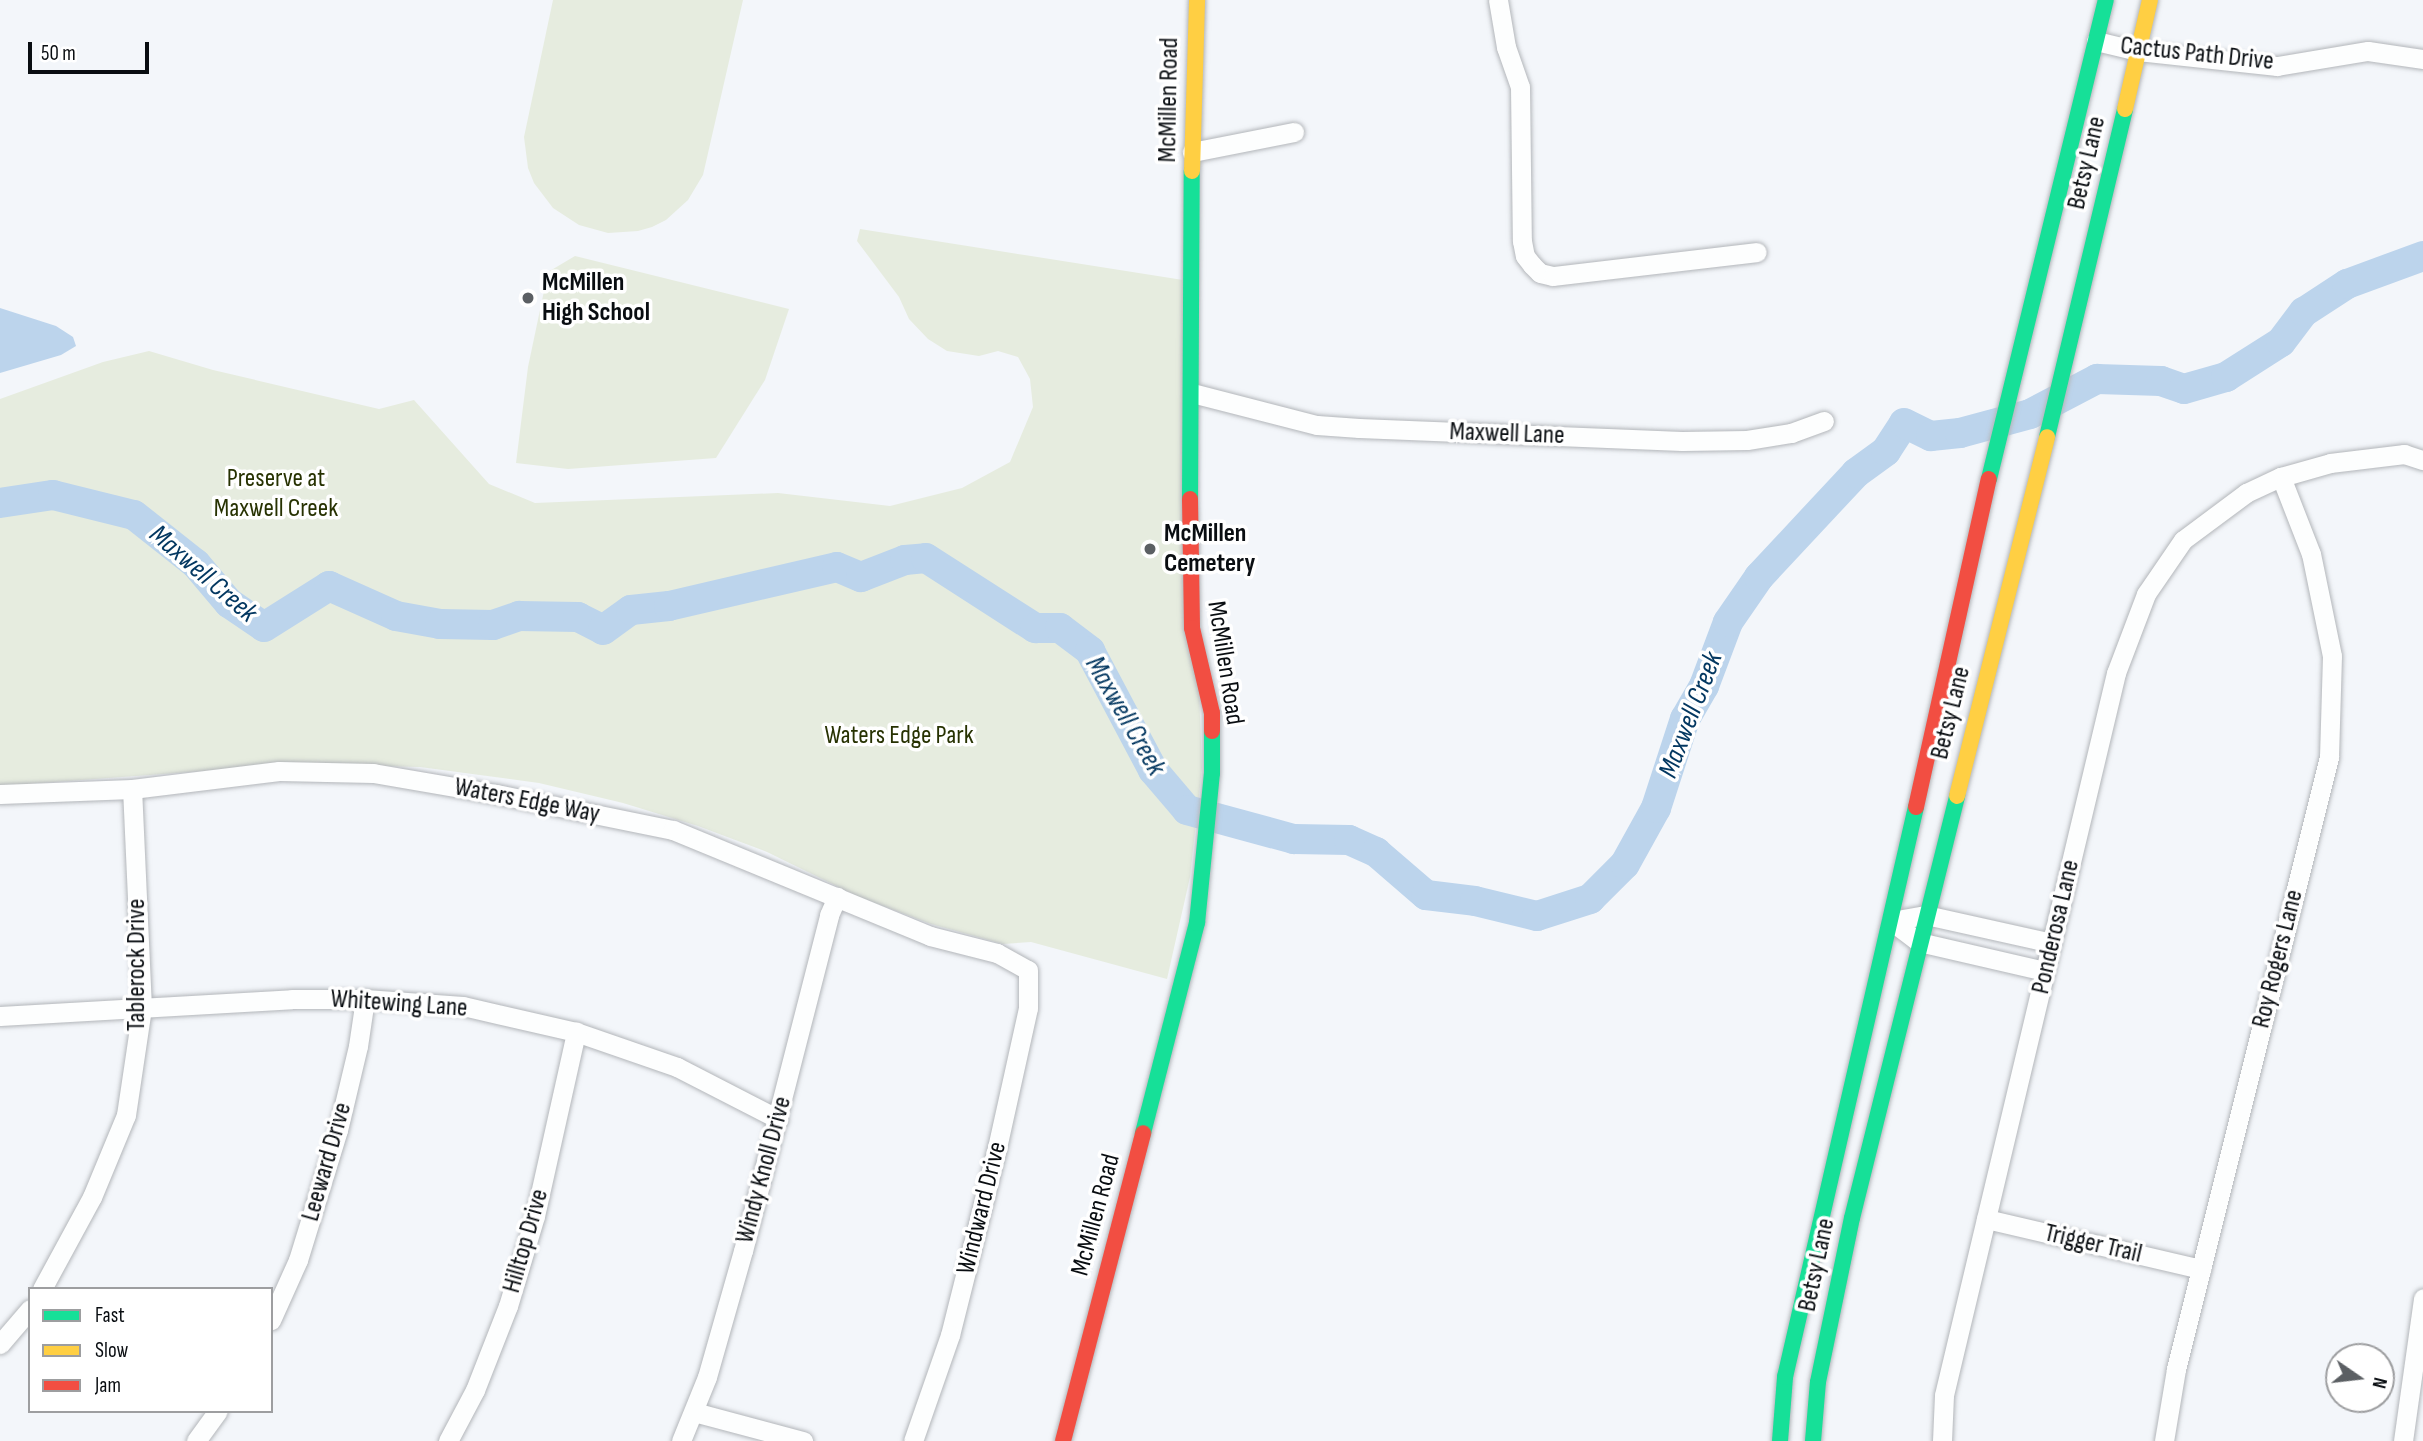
<!DOCTYPE html>
<style>
body{margin:0}
#map{position:relative;width:2423px;height:1441px;overflow:hidden;background:#f3f6fa;font-family:"Sofia Sans Condensed",sans-serif}
div>[style]{position:absolute}
.green>*{inset:0;background:#e6ecdf}
.water>*{inset:0;background:#bcd4ec}
.river>*{height:30px;margin:-15px;padding:0 15px;transform-origin:15px;border-radius:15px;background:#bcd4ec}
.roads{filter:drop-shadow(0 0 2px #b3b6ba) drop-shadow(0 0 2px #b3b6ba)}
.street>*{height:19px;margin:-9.5px;padding:0 9.5px;transform-origin:9.5px;border-radius:9.5px;background:#fdfefe}
.fast>*{height:16px;margin:-8px;padding:0 8px;transform-origin:8px;border-radius:8px;background:#16e098}
.slow>*{height:16px;margin:-8px;padding:0 8px;transform-origin:8px;border-radius:8px;background:#ffcf43}
.jam>*{height:16px;margin:-8px;padding:0 8px;transform-origin:8px;border-radius:8px;background:#f24e42}
.dots>*{width:19px;height:19px;translate:-50% -50%;box-sizing:border-box;border:4px solid #fff;border-radius:50%}
span{translate:-50% -50%;white-space:nowrap;text-align:center;line-height:1.15;-webkit-text-stroke:7px #fff;paint-order:stroke}
.street-label{font-size:26px;color:#090d11}
.poi-label{font-size:26px;color:#090d11;font-weight:700}
.left{translate:0 -50%;text-align:left}
.park-label{font-size:26px;color:#273202}
.water-label{font-size:28px;color:#043861;font-style:italic}
.legend{position:absolute;left:28px;top:1287px;width:245px;height:126px;box-sizing:border-box;background:#fff;border:2px solid #9d9ea0;margin:0;padding:9px 12px;list-style:none;font-size:21px;color:#090d11}
.legend li{display:flex;align-items:center;gap:14px;height:35px}
.legend b{width:35px;border:2px solid #9d9ea0}
.north{position:absolute;left:2325px;top:1343px;width:70px;height:70px;box-sizing:border-box;background:#fff;border:2px solid #9d9ea0;border-radius:50%;rotate:104deg;font-size:19px;font-weight:700;line-height:28px;text-align:center;color:#090d11}
.north::after{content:'';display:block;margin:auto;width:24px;height:32px;background:#5b5f63;clip-path:polygon(50% 0,100% 100%,50% 72%,0 100%)}
.scale{position:absolute;left:28px;top:42px;width:121px;height:32px;box-sizing:border-box;border:4px solid #090d11;border-top:0;padding-left:9px;font-size:21px;line-height:24px;white-space:nowrap;color:#090d11;-webkit-text-stroke:5px #fff;paint-order:stroke}
</style>
<div id="map">
<div class="green">
<i style="clip-path:polygon(553px 0,743px 0,703px 175px,688px 200px,666px 220px,652px 227px,638px 231px,608px 233px,579px 225px,553px 208px,534px 183px,528px 168px,524px 137px)"></i>
<i style="clip-path:polygon(860px 229px,1183px 280px,1202px 768px,1190px 877px,1167px 979px,1031px 942px,1003px 944px,931px 924px,857px 896px,767px 852px,698px 826px,623px 803px,539px 783px,420px 767px,339px 765px,245px 768px,0 786px,0 399px,103px 362px,149px 351px,213px 370px,379px 409px,414px 400px,489px 484px,535px 503px,778px 493px,890px 506px,962px 488px,1010px 462px,1033px 407px,1030px 379px,1018px 357px,998px 351px,979px 356px,947px 351px,928px 339px,909px 319px,899px 297px,857px 241px)"></i>
<i style="clip-path:polygon(575px 256px,789px 309px,765px 380px,716px 458px,568px 469px,516px 463px,528px 367px,548px 272px)"></i>
</div>
<div class="water">
<i style="clip-path:polygon(0 308px,56px 326px,73px 337px,76px 346px,61px 355px,0 373px)"></i>
</div>
<div class="river">
<i style="left:0;top:503px;width:54px;rotate:-8.6deg"></i>
<i style="left:53px;top:495px;width:83px;rotate:13.9deg"></i>
<i style="left:134px;top:515px;width:79px;rotate:38.3deg"></i>
<i style="left:196px;top:564px;width:51px;rotate:49.8deg"></i>
<i style="left:229px;top:603px;width:42px;rotate:34.4deg"></i>
<i style="left:264px;top:627px;width:77px;rotate:-32.2deg"></i>
<i style="left:329px;top:586px;width:73px;rotate:24.1deg"></i>
<i style="left:396px;top:616px;width:45px;rotate:10.3deg"></i>
<i style="left:440px;top:624px;width:53px;rotate:1.1deg"></i>
<i style="left:493px;top:625px;width:28px;rotate:-19deg"></i>
<i style="left:519px;top:616px;width:59px;rotate:1deg"></i>
<i style="left:578px;top:617px;width:28px;rotate:27deg"></i>
<i style="left:603px;top:630px;width:34px;rotate:-36deg"></i>
<i style="left:631px;top:610px;width:38px;rotate:-6deg"></i>
<i style="left:669px;top:606px;width:172px;rotate:-13.1deg"></i>
<i style="left:837px;top:567px;width:26px;rotate:23deg"></i>
<i style="left:861px;top:577px;width:47px;rotate:-21.1deg"></i>
<i style="left:905px;top:560px;width:21px;rotate:-5deg"></i>
<i style="left:926px;top:558px;width:130px;rotate:32.7deg"></i>
<i style="left:1035px;top:628px;width:25px"></i>
<i style="left:1060px;top:628px;width:38px;rotate:37deg"></i>
<i style="left:1090px;top:651px;width:135px;rotate:62.1deg"></i>
<i style="left:1153px;top:770px;width:52px;rotate:49.6deg"></i>
<i style="left:1187px;top:810px;width:111px;rotate:15.2deg"></i>
<i style="left:1294px;top:839px;width:55px;rotate:1deg"></i>
<i style="left:1349px;top:840px;width:30px;rotate:24deg"></i>
<i style="left:1376px;top:852px;width:66px;rotate:40.7deg"></i>
<i style="left:1426px;top:895px;width:49px;rotate:7deg"></i>
<i style="left:1475px;top:901px;width:64px;rotate:13.6deg"></i>
<i style="left:1537px;top:916px;width:56px;rotate:-17.8deg"></i>
<i style="left:1590px;top:899px;width:49px;rotate:-45deg"></i>
<i style="left:1625px;top:864px;width:64px;rotate:-61deg"></i>
<i style="left:1656px;top:808px;width:94px;rotate:-72deg"></i>
<i style="left:1685px;top:719px;width:38px;rotate:-60deg"></i>
<i style="left:1704px;top:686px;width:68px;rotate:-69.4deg"></i>
<i style="left:1728px;top:622px;width:55px;rotate:-55.4deg"></i>
<i style="left:1759px;top:577px;width:142px;rotate:-47deg"></i>
<i style="left:1856px;top:473px;width:37px;rotate:-36deg"></i>
<i style="left:1886px;top:451px;width:33px;rotate:-57deg"></i>
<i style="left:1904px;top:423px;width:30px;rotate:26deg"></i>
<i style="left:1931px;top:436px;width:29px;rotate:-6deg"></i>
<i style="left:1960px;top:433px;width:73px;rotate:-15.2deg"></i>
<i style="left:2030px;top:414px;width:76px;rotate:-27.6deg"></i>
<i style="left:2097px;top:379px;width:64px;rotate:1.8deg"></i>
<i style="left:2161px;top:381px;width:24px;rotate:19deg"></i>
<i style="left:2184px;top:389px;width:44px;rotate:-15.9deg"></i>
<i style="left:2226px;top:377px;width:65px;rotate:-32.5deg"></i>
<i style="left:2281px;top:342px;width:38px;rotate:-53deg"></i>
<i style="left:2304px;top:312px;width:51px;rotate:-33.1deg"></i>
<i style="left:2347px;top:284px;width:81px;rotate:-20.2deg"></i>
</div>
<div class="roads">
<div class="street">
<i style="left:1498px;top:0;width:48px;rotate:80.3deg"></i>
<i style="left:1506px;top:47px;width:42px;rotate:70.7deg"></i>
<i style="left:1520px;top:87px;width:154px;rotate:89.3deg"></i>
<i style="left:1522px;top:241px;width:15px;rotate:79deg"></i>
<i style="left:1525px;top:256px;width:11px;rotate:52deg"></i>
<i style="left:1532px;top:265px;width:11px;rotate:45deg"></i>
<i style="left:1540px;top:273px;width:13px;rotate:13deg"></i>
<i style="left:1553px;top:276px;width:205px;rotate:-6.7deg"></i>
<i style="left:2096px;top:41px;width:43px;rotate:13.4deg"></i>
<i style="left:2138px;top:51px;width:140px;rotate:6.2deg"></i>
<i style="left:2277px;top:66px;width:92px;rotate:-9.4deg"></i>
<i style="left:2368px;top:51px;width:56px;rotate:8.3deg"></i>
<i style="left:1192px;top:152px;width:104px;rotate:-11.1deg"></i>
<i style="left:1192px;top:393px;width:129px;rotate:14.4deg"></i>
<i style="left:1317px;top:425px;width:42px;rotate:4.1deg"></i>
<i style="left:1359px;top:428px;width:323px;rotate:2.3deg"></i>
<i style="left:1682px;top:441px;width:65px;rotate:-0.9deg"></i>
<i style="left:1747px;top:440px;width:45px;rotate:-9deg"></i>
<i style="left:1791px;top:433px;width:35px;rotate:-20deg"></i>
<i style="left:0;top:794px;width:132px;rotate:-2.2deg"></i>
<i style="left:132px;top:789px;width:148px;rotate:-7deg"></i>
<i style="left:279px;top:771px;width:94px;rotate:1.2deg"></i>
<i style="left:373px;top:773px;width:125px;rotate:9.7deg"></i>
<i style="left:496px;top:794px;width:181px;rotate:11.5deg"></i>
<i style="left:673px;top:830px;width:278px;rotate:22.4deg"></i>
<i style="left:930px;top:936px;width:69px;rotate:14.2deg"></i>
<i style="left:997px;top:953px;width:35px;rotate:29deg"></i>
<i style="left:1028px;top:970px;width:38px;rotate:90deg"></i>
<i style="left:1028px;top:1008px;width:148px;rotate:102.5deg"></i>
<i style="left:996px;top:1152px;width:189px;rotate:104.1deg"></i>
<i style="left:950px;top:1335px;width:112px;rotate:109.2deg"></i>
<i style="left:1891px;top:921px;width:35px;rotate:37deg"></i>
<i style="left:1919px;top:942px;width:129px;rotate:13deg"></i>
<i style="left:1891px;top:921px;width:36px;rotate:-10deg"></i>
<i style="left:1926px;top:915px;width:129px;rotate:12.5deg"></i>
<i style="left:0;top:1016px;width:292px;rotate:-3.3deg"></i>
<i style="left:292px;top:999px;width:73px"></i>
<i style="left:365px;top:999px;width:98px;rotate:4.1deg"></i>
<i style="left:463px;top:1006px;width:116px;rotate:13deg"></i>
<i style="left:576px;top:1032px;width:107px;rotate:19.1deg"></i>
<i style="left:677px;top:1067px;width:114px;rotate:27.2deg"></i>
<i style="left:1986px;top:1219px;width:221px;rotate:13.1deg"></i>
<i style="left:42px;top:1289px;width:105px;rotate:-61.5deg"></i>
<i style="left:92px;top:1197px;width:89px;rotate:-67.5deg"></i>
<i style="left:126px;top:1115px;width:108px;rotate:-81.5deg"></i>
<i style="left:142px;top:1008px;width:219px;rotate:-92.6deg"></i>
<i style="left:271px;top:1320px;width:66px;rotate:-65.8deg"></i>
<i style="left:298px;top:1260px;width:136px;rotate:-72.9deg"></i>
<i style="left:338px;top:1130px;width:86px;rotate:-76.6deg"></i>
<i style="left:358px;top:1046px;width:48px;rotate:-81.5deg"></i>
<i style="left:0;top:1344px;width:46px;rotate:-49.4deg"></i>
<i style="left:694px;top:1412px;width:113px;rotate:14.9deg"></i>
<i style="left:196px;top:1441px;width:37px;rotate:-54deg"></i>
<i style="left:448px;top:1441px;width:58px;rotate:-62.1deg"></i>
<i style="left:475px;top:1390px;width:90px;rotate:-68.6deg"></i>
<i style="left:508px;top:1306px;width:94px;rotate:-73.3deg"></i>
<i style="left:535px;top:1216px;width:189px;rotate:-77.4deg"></i>
<i style="left:681px;top:1441px;width:69px;rotate:-67.9deg"></i>
<i style="left:707px;top:1377px;width:131px;rotate:-74.1deg"></i>
<i style="left:743px;top:1251px;width:347px;rotate:-75.6deg"></i>
<i style="left:829px;top:915px;width:20px;rotate:-66deg"></i>
<i style="left:1942px;top:1441px;width:46px;rotate:-87.5deg"></i>
<i style="left:1944px;top:1395px;width:742px;rotate:-76.6deg"></i>
<i style="left:2116px;top:673px;width:85px;rotate:-69.2deg"></i>
<i style="left:2146px;top:594px;width:65px;rotate:-55.6deg"></i>
<i style="left:2183px;top:540px;width:79px;rotate:-36.7deg"></i>
<i style="left:2246px;top:493px;width:38px;rotate:-25deg"></i>
<i style="left:2281px;top:477px;width:51px;rotate:-15.9deg"></i>
<i style="left:2330px;top:463px;width:75px;rotate:-6.9deg"></i>
<i style="left:2404px;top:454px;width:20px;rotate:18deg"></i>
<i style="left:2164px;top:1441px;width:73px;rotate:-80.5deg"></i>
<i style="left:2176px;top:1369px;width:631px;rotate:-75.96deg"></i>
<i style="left:2329px;top:757px;width:101px;rotate:-88.3deg"></i>
<i style="left:2332px;top:656px;width:104px;rotate:-101.6deg"></i>
<i style="left:2311px;top:554px;width:83px;rotate:-111.3deg"></i>
<i style="left:2403px;top:1441px;width:144px;rotate:-82deg"></i>
</div>
<div class="fast">
<i style="left:2047px;top:437px;width:337px;rotate:-76.6deg"></i>
<i style="left:1989px;top:479px;width:493px;rotate:-76.3deg"></i>
<i style="left:1190px;top:499px;width:328px;rotate:-89.7deg"></i>
<i style="left:1143px;top:1133px;width:217px;rotate:-75.6deg"></i>
<i style="left:1197px;top:923px;width:151px;rotate:-84.3deg"></i>
<i style="left:1212px;top:773px;width:42px;rotate:-90deg"></i>
<i style="left:1780px;top:1441px;width:64px;rotate:-85.5deg"></i>
<i style="left:1785px;top:1377px;width:585px;rotate:-77.06deg"></i>
<i style="left:1813px;top:1441px;width:59px;rotate:-85.2deg"></i>
<i style="left:1818px;top:1382px;width:167px;rotate:-78.3deg"></i>
<i style="left:1852px;top:1218px;width:435px;rotate:-76deg"></i>
</div>
<div class="slow">
<i style="left:2125px;top:109px;width:112px;rotate:-77.1deg"></i>
<i style="left:1192px;top:171px;width:171px;rotate:-88.3deg"></i>
<i style="left:1957px;top:796px;width:370px;rotate:-75.9deg"></i>
</div>
<div class="jam">
<i style="left:1190px;top:499px;width:129px;rotate:89.1deg"></i>
<i style="left:1192px;top:628px;width:87px;rotate:76.8deg"></i>
<i style="left:1212px;top:713px;width:18px;rotate:90deg"></i>
<i style="left:1916px;top:807px;width:336px;rotate:-77.5deg"></i>
<i style="left:1063px;top:1441px;width:318px;rotate:-75.4deg"></i>
</div>
</div>
<div class="dots">
<i style="left:528px;top:298px;background:#5b5f63"></i>
<i style="left:1150px;top:549px;background:#5b5f63"></i>
</div>
<div class="street-label">
<span style="left:2197px;top:54px;rotate:6deg">Cactus Path Drive</span>
<span style="left:1169px;top:100px;rotate:-89deg">McMillen Road</span>
<span style="left:2087px;top:163px;rotate:-77deg">Betsy Lane</span>
<span style="left:1507px;top:434px;rotate:2deg">Maxwell Lane</span>
<span style="left:1225px;top:663px;rotate:81deg">McMillen Road</span>
<span style="left:1951px;top:713px;rotate:-76deg">Betsy Lane</span>
<span style="left:527px;top:801px;rotate:11deg">Waters Edge Way</span>
<span style="left:2056px;top:927px;rotate:-77deg">Ponderosa Lane</span>
<span style="left:2278px;top:959px;rotate:-76deg">Roy Rogers Lane</span>
<span style="left:137px;top:965px;rotate:-90deg">Tablerock Drive</span>
<span style="left:399px;top:1004px;rotate:4deg">Whitewing Lane</span>
<span style="left:327px;top:1162px;rotate:-74deg">Leeward Drive</span>
<span style="left:764px;top:1170px;rotate:-75deg">Windy Knoll Drive</span>
<span style="left:982px;top:1208px;rotate:-76deg">Windward Drive</span>
<span style="left:1096px;top:1215px;rotate:-75deg">McMillen Road</span>
<span style="left:526px;top:1241px;rotate:-74deg">Hilltop Drive</span>
<span style="left:2093px;top:1244px;rotate:13deg">Trigger Trail</span>
<span style="left:1817px;top:1265px;rotate:-78deg">Betsy Lane</span>
</div>
<div class="poi-label">
<span class="left" style="left:542px;top:298px">McMillen<br>High School</span>
<span class="left" style="left:1164px;top:549px">McMillen<br>Cemetery</span>
</div>
<div class="park-label">
<span style="left:276px;top:494px">Preserve at<br>Maxwell Creek</span>
<span style="left:899px;top:736px">Waters Edge Park</span>
</div>
<div class="water-label">
<span style="left:203px;top:574px;rotate:41deg">Maxwell Creek</span>
<span style="left:1691px;top:715px;rotate:-69deg">Maxwell Creek</span>
<span style="left:1125px;top:716px;rotate:60deg">Maxwell Creek</span>
</div>
<ul class="legend">
<li><b style="height:9px;background:#16e098"></b>Fast</li>
<li><b style="height:9px;background:#ffcf43"></b>Slow</li>
<li><b style="height:9px;background:#f24e42"></b>Jam</li>
</ul>
<div class="north">N</div>
<div class="scale">50 m</div>
</div>
